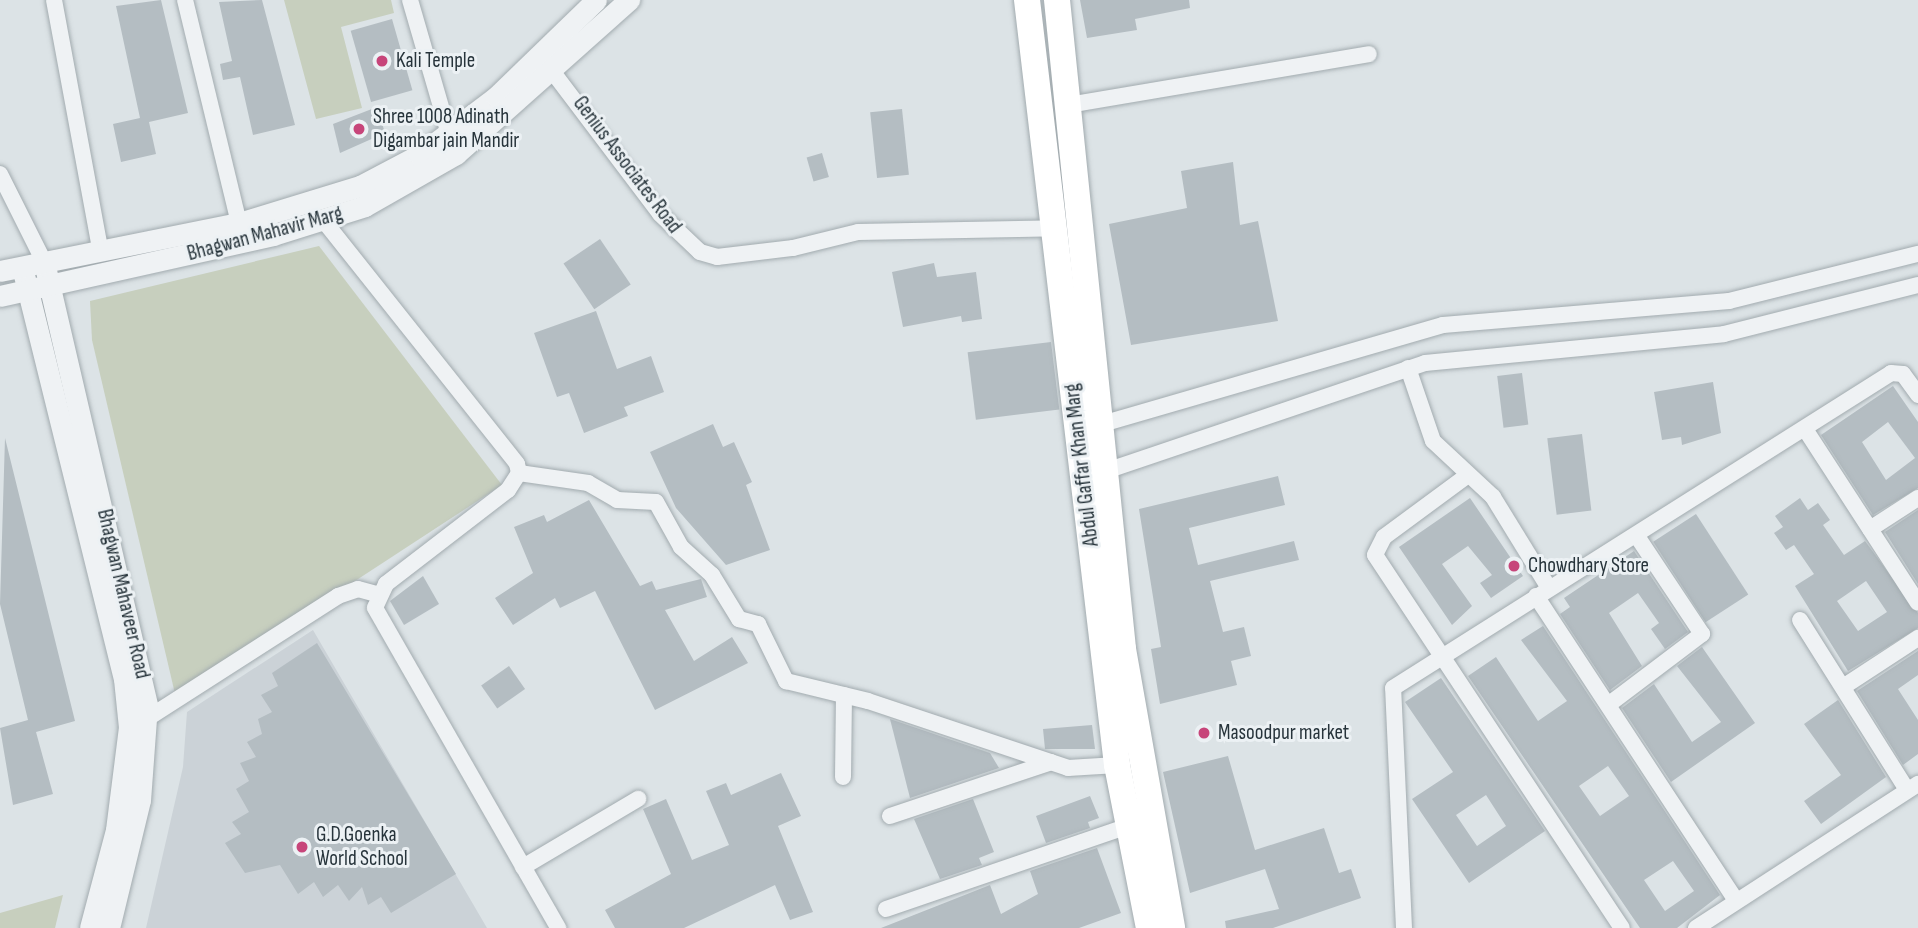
<!DOCTYPE html>
<style>
body{margin:0}
#map{position:relative;width:1918px;height:928px;overflow:hidden;background:#dce3e6;font-family:"Sofia Sans Condensed",sans-serif}
div>[style]{position:absolute}
.built>*{inset:0;background:#cbd2d7}
.green>*{inset:0;background:#c7cfbe}
.building>*{inset:0;background:#b4bdc2;transform-origin:0 0}
.roads{filter:drop-shadow(0 0 2px #a2abaf) drop-shadow(0 0 2px #a2abaf)}
.minor>*{height:16px;margin:-8px;padding:0 8px;transform-origin:8px;border-radius:8px;background:#eff2f4}
.tertiary>*{height:21px;margin:-10.5px;padding:0 10.5px;transform-origin:10.5px;border-radius:10.5px;background:#eff2f4}
.primary>*{height:26px;margin:-13px;padding:0 13px;transform-origin:13px;border-radius:13px;background:#fff}
.dots>*{width:19px;height:19px;translate:-50% -50%;box-sizing:border-box;border:4px solid #ecf1f4;border-radius:50%}
span{translate:-50% -50%;white-space:nowrap;text-align:center;line-height:1.15;-webkit-text-stroke:6px #ecf1f4;paint-order:stroke}
.poi-label{font-size:21px;color:#27343b}
.left{translate:0 -50%;text-align:left}
.street-label{font-size:21px;color:#27343b}
</style>
<div id="map">
<div class="built">
<i style="clip-path:polygon(313px 630px,487px 928px,146px 928px,183px 767px,187px 712px)"></i>
</div>
<div class="green">
<i style="clip-path:polygon(284px 0,391px 0,394px 13px,341px 27px,362px 108px,316px 119px)"></i>
<i style="clip-path:polygon(319px 246px,502px 485px,176px 698px,92px 340px,90px 301px)"></i>
<i style="clip-path:polygon(63px 895px,55px 928px,0 928px,0 913px)"></i>
</div>
<div class="building">
<i style="clip-path:polygon(161px 0,188px 113px,149px 122px,156px 154px,121px 162px,113px 124px,140px 118px,116px 6px)"></i>
<i style="clip-path:polygon(262px 0,295px 125px,253px 135px,240px 77px,223px 80px,220px 64px,232px 61px,219px 2px)"></i>
<i style="clip-path:polygon(1080px 0,1189px 0,1190px 8px,1135px 19px,1137px 30px,1087px 38px)"></i>
<i style="left:392px;top:19px;width:74px;height:43px;rotate:74deg"></i>
<i style="clip-path:polygon(377px 107px,385px 133px,340px 153px,333px 124px)"></i>
<i style="left:902px;top:109px;width:66px;height:32px;rotate:84deg"></i>
<i style="left:822px;top:153px;width:25px;height:16px;rotate:74deg"></i>
<i style="clip-path:polygon(1233px 162px,1240px 225px,1258px 221px,1278px 321px,1131px 345px,1109px 224px,1187px 208px,1181px 171px)"></i>
<i style="left:600px;top:239px;width:55px;height:44px;rotate:56deg"></i>
<i style="clip-path:polygon(934px 263px,937px 277px,976px 272px,982px 319px,962px 322px,961px 316px,903px 327px,892px 272px)"></i>
<i style="clip-path:polygon(596px 311px,617px 369px,651px 356px,664px 392px,624px 407px,628px 416px,584px 433px,569px 393px,557px 397px,534px 333px)"></i>
<i style="left:1051px;top:342px;width:68px;height:84px;rotate:83deg"></i>
<i style="left:1522px;top:373px;width:52px;height:25px;rotate:83deg"></i>
<i style="clip-path:polygon(1713px 382px,1721px 433px,1682px 445px,1681px 437px,1662px 440px,1654px 392px)"></i>
<i style="clip-path:polygon(evenodd,1893px 386px,1918px 422px,1918px 488px,1873px 515px,1821px 435px,1893px 386px,1888px 422px,1915px 458px,1886px 480px,1862px 442px,1888px 422px)"></i>
<i style="clip-path:polygon(713px 424px,723px 447px,734px 442px,752px 482px,746px 485px,770px 550px,726px 565px,676px 508px,650px 452px)"></i>
<i style="left:1582px;top:434px;width:77px;height:35px;rotate:83deg"></i>
<i style="clip-path:polygon(5px 438px,75px 721px,36px 732px,53px 794px,13px 805px,0 728px,28px 720px,0 604px)"></i>
<i style="clip-path:polygon(1278px 476px,1285px 505px,1189px 528px,1198px 565px,1294px 541px,1299px 560px,1210px 581px,1223px 632px,1244px 627px,1251px 656px,1231px 661px,1237px 685px,1160px 704px,1151px 649px,1161px 647px,1139px 509px)"></i>
<i style="clip-path:polygon(1470px 498px,1523px 576px,1491px 598px,1480px 583px,1492px 575px,1468px 546px,1442px 564px,1472px 606px,1452px 625px,1399px 547px)"></i>
<i style="clip-path:polygon(evenodd,1800px 498px,1808px 510px,1818px 503px,1830px 520px,1823px 525px,1844px 555px,1865px 541px,1918px 613px,1918px 628px,1848px 671px,1795px 586px,1814px 574px,1794px 545px,1786px 550px,1774px 533px,1783px 527px,1775px 516px,1800px 498px,1866px 581px,1887px 612px,1858px 631px,1837px 601px,1866px 581px)"></i>
<i style="clip-path:polygon(589px 500px,640px 586px,652px 581px,656px 590px,701px 579px,707px 597px,665px 610px,694px 661px,732px 637px,748px 663px,655px 710px,595px 591px,560px 608px,555px 598px,513px 625px,495px 598px,533px 573px,514px 527px,544px 515px,547px 522px)"></i>
<i style="clip-path:polygon(1918px 510px,1918px 584px,1885px 532px)"></i>
<i style="left:1696px;top:514px;width:96px;height:51px;rotate:57deg"></i>
<i style="clip-path:polygon(1634px 551px,1688px 632px,1665px 649px,1651px 629px,1659px 623px,1638px 593px,1609px 613px,1642px 666px,1610px 690px,1560px 614px,1570px 607px,1564px 598px)"></i>
<i style="clip-path:polygon(423px 576px,439px 604px,404px 625px,390px 601px)"></i>
<i style="clip-path:polygon(evenodd,1543px 626px,1720px 895px,1677px 928px,1640px 928px,1468px 676px,1496px 657px,1538px 721px,1567px 701px,1521px 640px,1543px 626px,1608px 766px,1629px 796px,1600px 816px,1579px 786px,1608px 766px,1543px 626px,1673px 861px,1694px 891px,1665px 911px,1644px 880px,1673px 861px)"></i>
<i style="clip-path:polygon(317px 643px,456px 874px,391px 913px,381px 897px,368px 905px,362px 887px,349px 901px,338px 885px,323px 897px,314px 882px,298px 894px,280px 865px,245px 873px,225px 843px,241px 834px,232px 822px,249px 812px,236px 789px,249px 781px,240px 763px,256px 757px,247px 742px,262px 734px,258px 719px,272px 712px,261px 695px,278px 686px,272px 673px)"></i>
<i style="clip-path:polygon(1702px 647px,1755px 723px,1671px 782px,1622px 708px,1654px 684px,1692px 742px,1721px 722px,1677px 666px)"></i>
<i style="clip-path:polygon(1918px 651px,1918px 675px,1898px 689px,1918px 720px,1918px 754px,1903px 765px,1857px 691px)"></i>
<i style="left:509px;top:666px;width:28px;height:34px;rotate:55deg"></i>
<i style="clip-path:polygon(evenodd,1441px 678px,1545px 831px,1469px 883px,1412px 799px,1453px 772px,1405px 702px,1441px 678px,1486px 795px,1506px 826px,1477px 846px,1456px 815px,1486px 795px)"></i>
<i style="clip-path:polygon(1838px 700px,1886px 777px,1821px 824px,1804px 801px,1841px 775px,1804px 724px)"></i>
<i style="clip-path:polygon(890px 719px,990px 753px,999px 768px,910px 798px)"></i>
<i style="clip-path:polygon(1092px 725px,1095px 749px,1045px 749px,1043px 729px)"></i>
<i style="clip-path:polygon(1228px 756px,1255px 850px,1324px 828px,1339px 873px,1351px 869px,1361px 898px,1273px 928px,1226px 928px,1225px 921px,1279px 909px,1265px 869px,1190px 893px,1163px 772px)"></i>
<i style="clip-path:polygon(781px 773px,801px 816px,778px 826px,813px 912px,790px 920px,775px 885px,684px 928px,615px 928px,605px 910px,671px 874px,643px 809px,666px 799px,692px 860px,729px 845px,706px 791px,726px 783px,731px 795px)"></i>
<i style="clip-path:polygon(1090px 796px,1099px 818px,1088px 822px,1090px 828px,1046px 843px,1036px 816px)"></i>
<i style="clip-path:polygon(973px 799px,994px 852px,979px 858px,982px 865px,940px 879px,914px 819px)"></i>
<i style="clip-path:polygon(1097px 848px,1121px 913px,1079px 928px,881px 928px,990px 885px,1001px 914px,1038px 894px,1030px 871px)"></i>
</div>
<div class="roads">
<div class="minor">
<i style="left:54px;top:0;width:257px;rotate:79.5deg"></i>
<i style="left:185px;top:0;width:229px;rotate:76.4deg"></i>
<i style="left:410px;top:0;width:140px;rotate:73.8deg"></i>
<i style="left:546px;top:63px;width:189px;rotate:52.9deg"></i>
<i style="left:660px;top:214px;width:55px;rotate:43.5deg"></i>
<i style="left:700px;top:252px;width:18px;rotate:16deg"></i>
<i style="left:717px;top:257px;width:77px;rotate:-6.8deg"></i>
<i style="left:793px;top:248px;width:67px;rotate:-13.8deg"></i>
<i style="left:858px;top:232px;width:200px;rotate:-1.1deg"></i>
<i style="left:1068px;top:105px;width:305px;rotate:-9.6deg"></i>
<i style="left:0;top:174px;width:98px;rotate:63.4deg"></i>
<i style="left:324px;top:221px;width:310px;rotate:51.5deg"></i>
<i style="left:517px;top:464px;width:9px;rotate:77deg"></i>
<i style="left:519px;top:473px;width:20px;rotate:123deg"></i>
<i style="left:508px;top:490px;width:154px;rotate:142.4deg"></i>
<i style="left:386px;top:584px;width:26px;rotate:115deg"></i>
<i style="left:375px;top:608px;width:369px;rotate:60.2deg"></i>
<i style="left:1408px;top:368px;width:77px;rotate:71.1deg"></i>
<i style="left:1433px;top:441px;width:82px;rotate:43deg"></i>
<i style="left:1493px;top:497px;width:107px;rotate:58.4deg"></i>
<i style="left:1102px;top:424px;width:355px;rotate:-16.2deg"></i>
<i style="left:1443px;top:325px;width:287px;rotate:-4.8deg"></i>
<i style="left:1729px;top:301px;width:195px;rotate:-14deg"></i>
<i style="left:1805px;top:429px;width:207px;rotate:57deg"></i>
<i style="left:1106px;top:471px;width:337px;rotate:-18.7deg"></i>
<i style="left:1425px;top:363px;width:300px;rotate:-5.5deg"></i>
<i style="left:1724px;top:334px;width:200px;rotate:-14.2deg"></i>
<i style="left:519px;top:473px;width:70px;rotate:8.2deg"></i>
<i style="left:588px;top:483px;width:34px;rotate:30deg"></i>
<i style="left:617px;top:500px;width:39px;rotate:3deg"></i>
<i style="left:656px;top:502px;width:51px;rotate:60.9deg"></i>
<i style="left:681px;top:547px;width:42px;rotate:42.1deg"></i>
<i style="left:712px;top:575px;width:52px;rotate:58.5deg"></i>
<i style="left:739px;top:619px;width:20px;rotate:15deg"></i>
<i style="left:758px;top:624px;width:64px;rotate:63.8deg"></i>
<i style="left:786px;top:681px;width:84px;rotate:13.7deg"></i>
<i style="left:868px;top:701px;width:211px;rotate:18.5deg"></i>
<i style="left:1068px;top:768px;width:49px;rotate:-3.5deg"></i>
<i style="left:1468px;top:475px;width:104px;rotate:143.6deg"></i>
<i style="left:1384px;top:537px;width:20px;rotate:117deg"></i>
<i style="left:1375px;top:555px;width:447px;rotate:56.5deg"></i>
<i style="left:1870px;top:529px;width:57px;rotate:-32.9deg"></i>
<i style="left:1536px;top:596px;width:364px;rotate:56.7deg"></i>
<i style="left:1800px;top:620px;width:201px;rotate:57.8deg"></i>
<i style="left:1843px;top:687px;width:90px;rotate:-33.2deg"></i>
<i style="left:1608px;top:705px;width:118px;rotate:-37.1deg"></i>
<i style="left:1702px;top:634px;width:118px;rotate:-123.6deg"></i>
<i style="left:148px;top:718px;width:226px;rotate:-32.7deg"></i>
<i style="left:338px;top:596px;width:21px;rotate:-19deg"></i>
<i style="left:358px;top:589px;width:20px;rotate:15deg"></i>
<i style="left:843px;top:777px;width:82px;rotate:-89.3deg"></i>
<i style="left:890px;top:816px;width:170px;rotate:-18.5deg"></i>
<i style="left:523px;top:867px;width:134px;rotate:-30.6deg"></i>
<i style="left:886px;top:909px;width:253px;rotate:-18.9deg"></i>
<i style="left:1404px;top:928px;width:240px;rotate:-92.6deg"></i>
<i style="left:1393px;top:688px;width:589px;rotate:-32.31deg"></i>
<i style="left:1891px;top:373px;width:12px;rotate:5deg"></i>
<i style="left:1903px;top:374px;width:26px;rotate:54deg"></i>
<i style="left:1696px;top:928px;width:265px;rotate:-33deg"></i>
</div>
<div class="tertiary">
<i style="left:44px;top:262px;width:455px;rotate:76.9deg"></i>
<i style="left:147px;top:705px;width:95px;rotate:94.2deg"></i>
<i style="left:140px;top:800px;width:132px;rotate:103.6deg"></i>
<i style="left:22px;top:267px;width:424px;rotate:76.1deg"></i>
<i style="left:124px;top:679px;width:48px;rotate:84.1deg"></i>
<i style="left:129px;top:727px;width:104px;rotate:97.2deg"></i>
<i style="left:116px;top:830px;width:101px;rotate:104.9deg"></i>
<i style="left:0;top:271px;width:244px;rotate:-11.4deg"></i>
<i style="left:239px;top:223px;width:127px;rotate:-17deg"></i>
<i style="left:360px;top:186px;width:67px;rotate:-27.7deg"></i>
<i style="left:419px;top:155px;width:96px;rotate:-37deg"></i>
<i style="left:496px;top:97px;width:139px;rotate:-44.1deg"></i>
<i style="left:0;top:296px;width:280px;rotate:-12.6deg"></i>
<i style="left:273px;top:235px;width:96px;rotate:-17.5deg"></i>
<i style="left:365px;top:206px;width:105px;rotate:-29.7deg"></i>
<i style="left:456px;top:154px;width:232px;rotate:-41.7deg"></i>
</div>
<div class="primary">
<i style="left:1027px;top:0;width:770px;rotate:83.29deg"></i>
<i style="left:1117px;top:765px;width:166px;rotate:78.9deg"></i>
<i style="left:1057px;top:0;width:652px;rotate:84.19deg"></i>
<i style="left:1123px;top:649px;width:283px;rotate:80deg"></i>
</div>
</div>
<div class="dots">
<i style="left:382px;top:61px;background:#c7457a"></i>
<i style="left:359px;top:129px;background:#c7457a"></i>
<i style="left:1514px;top:566px;background:#c7457a"></i>
<i style="left:1204px;top:733px;background:#c7457a"></i>
<i style="left:302px;top:847px;background:#c7457a"></i>
</div>
<div class="poi-label">
<span class="left" style="left:396px;top:61px">Kali Temple</span>
<span class="left" style="left:373px;top:129px">Shree 1008 Adinath<br>Digambar jain Mandir</span>
<span class="left" style="left:1528px;top:566px">Chowdhary Store</span>
<span class="left" style="left:1218px;top:733px">Masoodpur market</span>
<span class="left" style="left:316px;top:847px">G.D.Goenka<br>World School</span>
</div>
<div class="street-label">
<span style="left:627px;top:165px;rotate:53deg">Genius Associates Road</span>
<span style="left:265px;top:234px;rotate:-15deg">Bhagwan Mahavir Marg</span>
<span style="left:1082px;top:465px;rotate:-97deg">Abdul Gaffar Khan Marg</span>
<span style="left:123px;top:594px;rotate:77deg">Bhagwan Mahaveer Road</span>
</div>
</div>
